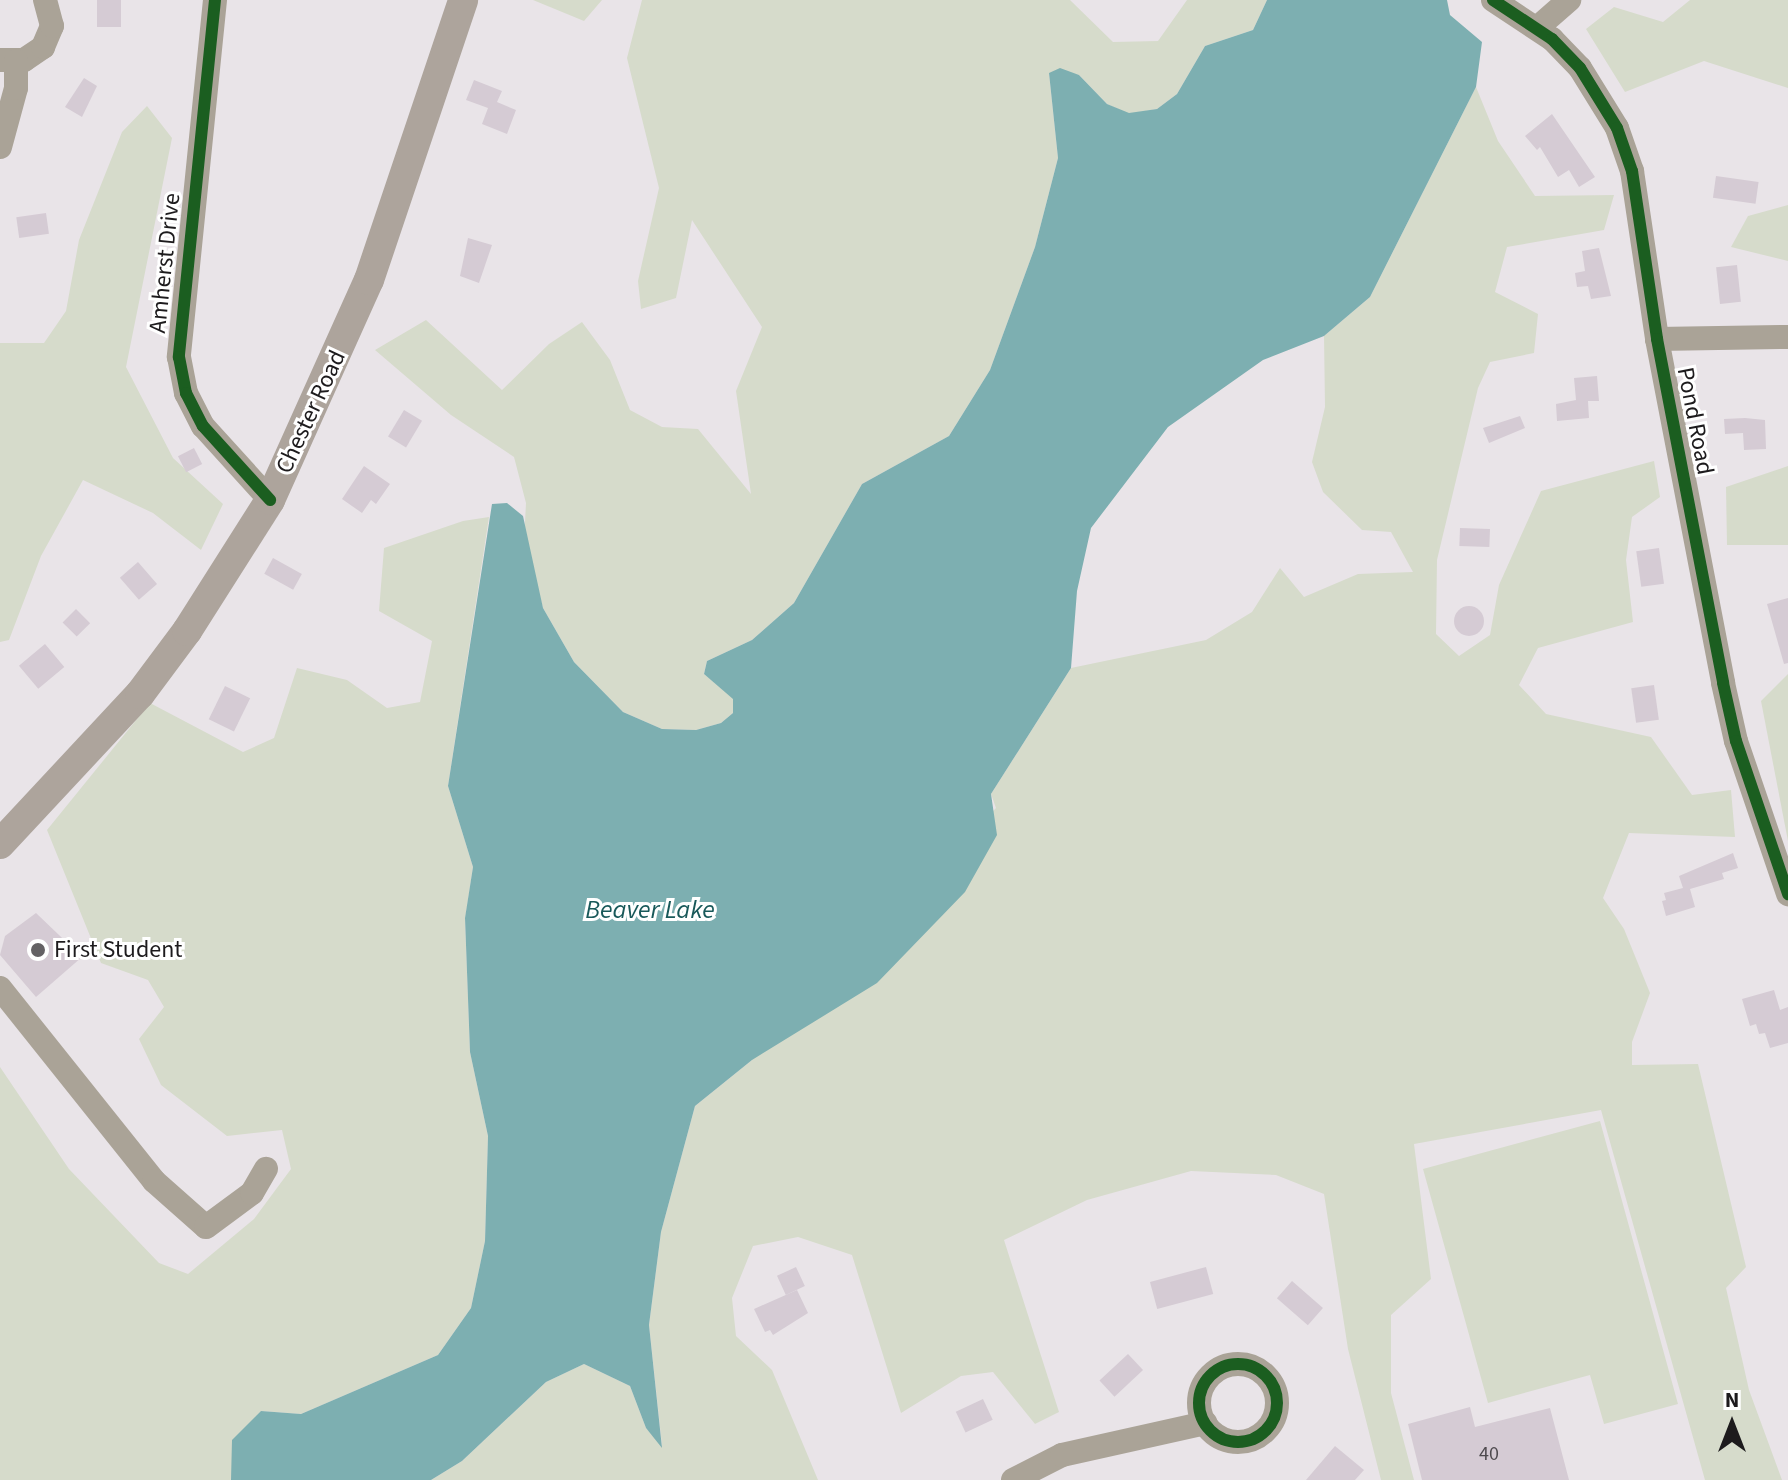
<!DOCTYPE html>
<style>
body{margin:0}
#map{position:relative;width:1788px;height:1480px;overflow:hidden;background:#e9e4e8;font-family:"Source Sans 3",sans-serif}
div>[style]{position:absolute}
.green>*{inset:0;background:#d6dbcb}
.water>*{inset:0;background:#7dafb1}
.building>*{inset:0;background:#d5cbd4;transform-origin:0 0}
.round{border-radius:50%}
.minor>*{height:24px;margin:-12px;padding:0 12px;transform-origin:12px;border-radius:12px;background:#aaa397}
.minor>.ring{margin:-12px;padding:0;box-sizing:content-box;background:none;border:24px solid #aaa397;border-radius:50%}
.major>*{height:30px;margin:-15px;padding:0 15px;transform-origin:15px;border-radius:15px;background:#ada49c}
.cycleway>*{height:12px;margin:-6px;padding:0 6px;transform-origin:6px;border-radius:6px;background:#1b5e20}
.cycleway>.ring{margin:-6px;padding:0;box-sizing:content-box;background:none;border:12px solid #1b5e20;border-radius:50%}
.dots>*{width:22px;height:22px;translate:-50% -50%;box-sizing:border-box;border:4px solid #fff;border-radius:50%}
span{translate:-50% -50%;white-space:nowrap;text-align:center;line-height:1.15;-webkit-text-stroke:6px #fff;paint-order:stroke}
.number-label{font-size:20px;color:#4e4a4e}
.number-label span{-webkit-text-stroke-width:0}
.street-label{font-size:24px;color:#1d1b1d}
.poi-label{font-size:24px;color:#1d1b1d}
.left{translate:0 -50%;text-align:left}
.water-label{font-size:26px;color:#19595a;font-style:italic}
.north{position:absolute;left:1692px;top:1384px;width:80px;height:80px;-webkit-text-stroke:6px #fff;paint-order:stroke;rotate:0deg;font-size:22px;font-weight:700;line-height:32px;text-align:center;color:#1d1b1d}
.north::after{content:'';display:block;margin:auto;width:28px;height:36px;background:#1d1b1d;clip-path:polygon(50% 0,100% 100%,50% 72%,0 100%)}
</style>
<div id="map">
<div class="green">
<i style="clip-path:polygon(533px 0,602px 0,584px 21px)"></i>
<i style="clip-path:polygon(642px 0,1070px 0,1113px 42px,1158px 41px,1187px 0,1267px 0,1253px 30px,1205px 46px,1177px 94px,1157px 109px,1129px 114px,1107px 104px,1079px 75px,1049px 73px,1058px 158px,1035px 247px,990px 370px,949px 436px,862px 484px,794px 603px,752px 640px,707px 661px,704px 674px,733px 698px,733px 713px,721px 723px,696px 730px,662px 729px,623px 712px,574px 662px,543px 608px,524px 541px,526px 503px,514px 457px,451px 415px,375px 350px,426px 320px,502px 390px,549px 344px,582px 322px,610px 360px,630px 410px,662px 427px,698px 429px,751px 494px,736px 391px,762px 327px,692px 220px,676px 298px,641px 309px,638px 281px,659px 188px,627px 58px)"></i>
<i style="clip-path:polygon(1690px 0,1788px 0,1788px 88px,1704px 61px,1625px 92px,1586px 29px,1614px 7px,1663px 22px)"></i>
<i style="clip-path:polygon(1476px 87px,1498px 141px,1535px 196px,1614px 195px,1604px 230px,1507px 247px,1495px 292px,1538px 314px,1534px 353px,1490px 362px,1478px 388px,1437px 560px,1436px 634px,1459px 656px,1490px 635px,1499px 585px,1541px 491px,1654px 461px,1660px 497px,1632px 517px,1626px 560px,1633px 622px,1538px 648px,1519px 685px,1546px 714px,1651px 737px,1692px 795px,1731px 790px,1735px 837px,1629px 833px,1603px 898px,1624px 929px,1650px 993px,1632px 1042px,1632px 1065px,1698px 1064px,1746px 1267px,1726px 1288px,1749px 1390px,1782px 1480px,1705px 1480px,1601px 1110px,1414px 1144px,1431px 1279px,1391px 1315px,1391px 1393px,1414px 1480px,1381px 1480px,1348px 1349px,1324px 1194px,1276px 1175px,1191px 1171px,1087px 1200px,1004px 1240px,1059px 1412px,1035px 1424px,993px 1372px,961px 1376px,901px 1413px,852px 1255px,798px 1237px,753px 1246px,732px 1298px,736px 1336px,772px 1370px,818px 1480px,431px 1480px,462px 1461px,546px 1382px,584px 1364px,630px 1386px,646px 1428px,662px 1446px,649px 1325px,661px 1232px,695px 1106px,752px 1060px,996px 808px,991px 794px,1071px 668px,1206px 640px,1252px 612px,1280px 568px,1304px 597px,1358px 574px,1413px 572px,1391px 532px,1362px 530px,1323px 492px,1312px 462px,1325px 407px,1324px 336px,1370px 297px)"></i>
<i style="clip-path:polygon(147px 106px,172px 138px,126px 367px,173px 458px,223px 504px,201px 550px,153px 513px,83px 480px,41px 556px,9px 640px,0 642px,0 343px,44px 343px,66px 311px,79px 240px,122px 132px)"></i>
<i style="clip-path:polygon(1788px 205px,1788px 261px,1731px 247px,1748px 216px)"></i>
<i style="clip-path:polygon(1788px 466px,1788px 545px,1727px 545px,1726px 487px)"></i>
<i style="clip-path:polygon(489px 517px,448px 786px,473px 867px,465px 919px,470px 1052px,488px 1136px,485px 1241px,471px 1308px,438px 1355px,301px 1414px,261px 1411px,231px 1480px,0 1480px,0 1067px,69px 1169px,159px 1263px,188px 1274px,254px 1219px,291px 1169px,282px 1130px,227px 1136px,161px 1085px,139px 1039px,164px 1007px,148px 980px,101px 963px,47px 830px,150px 703px,243px 752px,274px 738px,297px 668px,347px 680px,387px 708px,420px 702px,432px 641px,379px 611px,384px 548px,463px 521px)"></i>
<i style="clip-path:polygon(1788px 674px,1788px 841px,1761px 701px)"></i>
<i style="clip-path:polygon(1600px 1121px,1678px 1404px,1604px 1424px,1590px 1375px,1488px 1403px,1423px 1169px)"></i>
</div>
<div class="water">
<i style="clip-path:polygon(1267px 0,1447px 0,1450px 15px,1482px 42px,1476px 87px,1370px 297px,1324px 336px,1263px 360px,1168px 427px,1091px 528px,1077px 591px,1071px 668px,991px 794px,997px 835px,965px 892px,877px 983px,752px 1060px,695px 1106px,661px 1232px,649px 1325px,662px 1448px,646px 1428px,630px 1386px,584px 1364px,546px 1382px,462px 1461px,431px 1480px,231px 1480px,232px 1440px,261px 1411px,301px 1414px,438px 1355px,471px 1308px,485px 1241px,488px 1136px,470px 1052px,465px 918px,473px 867px,448px 786px,492px 504px,507px 503px,523px 516px,543px 608px,574px 662px,623px 712px,662px 729px,696px 730px,721px 723px,733px 713px,733px 699px,704px 674px,707px 661px,752px 640px,794px 603px,862px 484px,949px 436px,990px 370px,1035px 247px,1058px 158px,1049px 73px,1060px 68px,1079px 75px,1107px 104px,1129px 113px,1157px 109px,1177px 94px,1205px 46px,1253px 30px)"></i>
</div>
<div class="building">
<i style="left:97px;top:0;width:24px;height:27px"></i>
<i style="clip-path:polygon(84px 78px,97px 86px,82px 117px,65px 107px)"></i>
<i style="clip-path:polygon(474px 80px,502px 91px,497px 102px,516px 110px,507px 134px,482px 124px,488px 108px,466px 100px)"></i>
<i style="clip-path:polygon(1552px 114px,1595px 177px,1579px 187px,1569px 170px,1558px 177px,1540px 147px,1537px 150px,1525px 136px)"></i>
<i style="left:1716px;top:176px;width:43px;height:22px;rotate:8deg"></i>
<i style="left:46px;top:213px;width:21px;height:30px;rotate:82deg"></i>
<i style="clip-path:polygon(468px 238px,492px 245px,479px 283px,460px 276px)"></i>
<i style="clip-path:polygon(1599px 248px,1611px 296px,1591px 299px,1588px 286px,1577px 287px,1575px 273px,1585px 271px,1582px 251px)"></i>
<i style="left:1737px;top:265px;width:37px;height:21px;rotate:84deg"></i>
<i style="clip-path:polygon(1597px 376px,1599px 401px,1588px 401px,1589px 418px,1557px 421px,1556px 404px,1576px 400px,1574px 378px)"></i>
<i style="left:404px;top:410px;width:21px;height:31px;rotate:31deg"></i>
<i style="clip-path:polygon(1520px 416px,1525px 428px,1489px 443px,1483px 428px)"></i>
<i style="clip-path:polygon(1745px 418px,1765px 420px,1766px 449px,1744px 450px,1743px 433px,1725px 434px,1724px 419px)"></i>
<i style="left:194px;top:448px;width:18px;height:18px;rotate:63deg"></i>
<i style="clip-path:polygon(364px 466px,390px 484px,376px 504px,371px 500px,362px 513px,342px 499px)"></i>
<i style="left:1460px;top:528px;width:30px;height:18px;rotate:2deg"></i>
<i style="left:1659px;top:548px;width:36px;height:23px;rotate:82deg"></i>
<i style="left:273px;top:558px;width:33px;height:18px;rotate:29deg"></i>
<i style="left:138px;top:562px;width:29px;height:24px;rotate:49deg"></i>
<i style="clip-path:polygon(1788px 598px,1788px 663px,1784px 664px,1767px 604px)"></i>
<i class="round" style="left:1454px;top:606px;width:30px;height:30px"></i>
<i style="left:76px;top:609px;width:20px;height:19px;rotate:45deg"></i>
<i style="left:45px;top:644px;width:30px;height:34px;rotate:50deg"></i>
<i style="left:1654px;top:685px;width:35px;height:23px;rotate:82deg"></i>
<i style="left:225px;top:686px;width:28px;height:37px;rotate:26deg"></i>
<i style="clip-path:polygon(1733px 853px,1738px 868px,1722px 873px,1724px 879px,1690px 889px,1695px 907px,1666px 916px,1662px 901px,1666px 900px,1664px 893px,1683px 888px,1679px 876px)"></i>
<i style="clip-path:polygon(36px 913px,82px 957px,36px 997px,0 955px,5px 936px)"></i>
<i style="clip-path:polygon(1774px 990px,1780px 1010px,1788px 1007px,1788px 1043px,1770px 1048px,1765px 1033px,1759px 1034px,1756px 1024px,1750px 1026px,1742px 999px)"></i>
<i style="left:796px;top:1267px;width:21px;height:21px;rotate:65deg"></i>
<i style="left:1206px;top:1267px;width:28px;height:58px;rotate:75deg"></i>
<i style="left:1292px;top:1281px;width:41px;height:23px;rotate:41deg"></i>
<i style="clip-path:polygon(797px 1290px,808px 1313px,773px 1335px,770px 1330px,765px 1332px,754px 1309px)"></i>
<i style="left:1128px;top:1354px;width:22px;height:39px;rotate:47deg"></i>
<i style="left:983px;top:1399px;width:23px;height:30px;rotate:65deg"></i>
<i style="clip-path:polygon(1470px 1407px,1475px 1427px,1550px 1408px,1569px 1480px,1422px 1480px,1408px 1424px)"></i>
<i style="clip-path:polygon(1335px 1446px,1364px 1470px,1355px 1480px,1306px 1480px)"></i>
</div>
<div class="minor">
<i style="left:215px;top:0;width:359px;rotate:95.8deg"></i>
<i style="left:179px;top:357px;width:37px;rotate:79deg"></i>
<i style="left:186px;top:393px;width:37px;rotate:63deg"></i>
<i style="left:203px;top:426px;width:100px;rotate:47.8deg"></i>
<i style="left:1493px;top:0;width:71px;rotate:33.5deg"></i>
<i style="left:1552px;top:39px;width:40px;rotate:46deg"></i>
<i style="left:1580px;top:68px;width:70px;rotate:58.3deg"></i>
<i style="left:1617px;top:128px;width:46px;rotate:70.8deg"></i>
<i style="left:1632px;top:171px;width:170px;rotate:81.5deg"></i>
<i style="left:1657px;top:339px;width:350px;rotate:79.1deg"></i>
<i style="left:1723px;top:683px;width:59px;rotate:77.4deg"></i>
<i style="left:1736px;top:741px;width:162px;rotate:71.2deg"></i>
<i style="left:1537px;top:28px;width:43px;rotate:-41.2deg"></i>
<i style="left:0;top:60px;width:24px"></i>
<i style="left:24px;top:60px;width:23px;rotate:-34deg"></i>
<i style="left:43px;top:47px;width:23px;rotate:-67deg"></i>
<i style="left:52px;top:26px;width:27px;rotate:-105deg"></i>
<i style="left:0;top:147px;width:61px;rotate:-74.8deg"></i>
<i style="left:16px;top:88px;width:27px;rotate:-90deg"></i>
<i style="left:1657px;top:339px;width:131px;rotate:-0.9deg"></i>
<i style="left:0;top:988px;width:247px;rotate:51.4deg"></i>
<i style="left:154px;top:1181px;width:69px;rotate:41.5deg"></i>
<i style="left:206px;top:1227px;width:57px;rotate:-36.5deg"></i>
<i style="left:252px;top:1193px;width:28px;rotate:-60deg"></i>
<i class="ring" style="left:1199px;top:1364px;width:54px;height:54px"></i>
<i style="left:1013px;top:1480px;width:55px;rotate:-27deg"></i>
<i style="left:1062px;top:1455px;width:147px;rotate:-12.6deg"></i>
</div>
<div class="major">
<i style="left:0;top:844px;width:205px;rotate:-47deg"></i>
<i style="left:140px;top:694px;width:79px;rotate:-53.3deg"></i>
<i style="left:187px;top:631px;width:155px;rotate:-57.6deg"></i>
<i style="left:270px;top:500px;width:241px;rotate:-65.8deg"></i>
<i style="left:369px;top:280px;width:295px;rotate:-71.4deg"></i>
</div>
<div class="cycleway">
<i style="left:215px;top:0;width:359px;rotate:95.8deg"></i>
<i style="left:179px;top:357px;width:37px;rotate:79deg"></i>
<i style="left:186px;top:393px;width:37px;rotate:63deg"></i>
<i style="left:203px;top:426px;width:100px;rotate:47.8deg"></i>
<i style="left:1493px;top:0;width:71px;rotate:33.5deg"></i>
<i style="left:1552px;top:39px;width:40px;rotate:46deg"></i>
<i style="left:1580px;top:68px;width:70px;rotate:58.3deg"></i>
<i style="left:1617px;top:128px;width:46px;rotate:70.8deg"></i>
<i style="left:1632px;top:171px;width:170px;rotate:81.5deg"></i>
<i style="left:1657px;top:339px;width:350px;rotate:79.1deg"></i>
<i style="left:1723px;top:683px;width:59px;rotate:77.4deg"></i>
<i style="left:1736px;top:741px;width:162px;rotate:71.2deg"></i>
<i class="ring" style="left:1199px;top:1364px;width:66px;height:66px"></i>
</div>
<div class="dots">
<i style="left:38px;top:950px;background:#646164"></i>
</div>
<div class="number-label">
<span style="left:1489px;top:1454px">40</span>
</div>
<div class="street-label">
<span style="left:165px;top:263px;rotate:-84deg">Amherst Drive</span>
<span style="left:311px;top:412px;rotate:-65deg">Chester Road</span>
<span style="left:1695px;top:421px;rotate:79deg">Pond Road</span>
</div>
<div class="poi-label">
<span class="left" style="left:54px;top:950px">First Student</span>
</div>
<div class="water-label">
<span style="left:650px;top:910px">Beaver Lake</span>
</div>
<div class="north">N</div>
</div>
